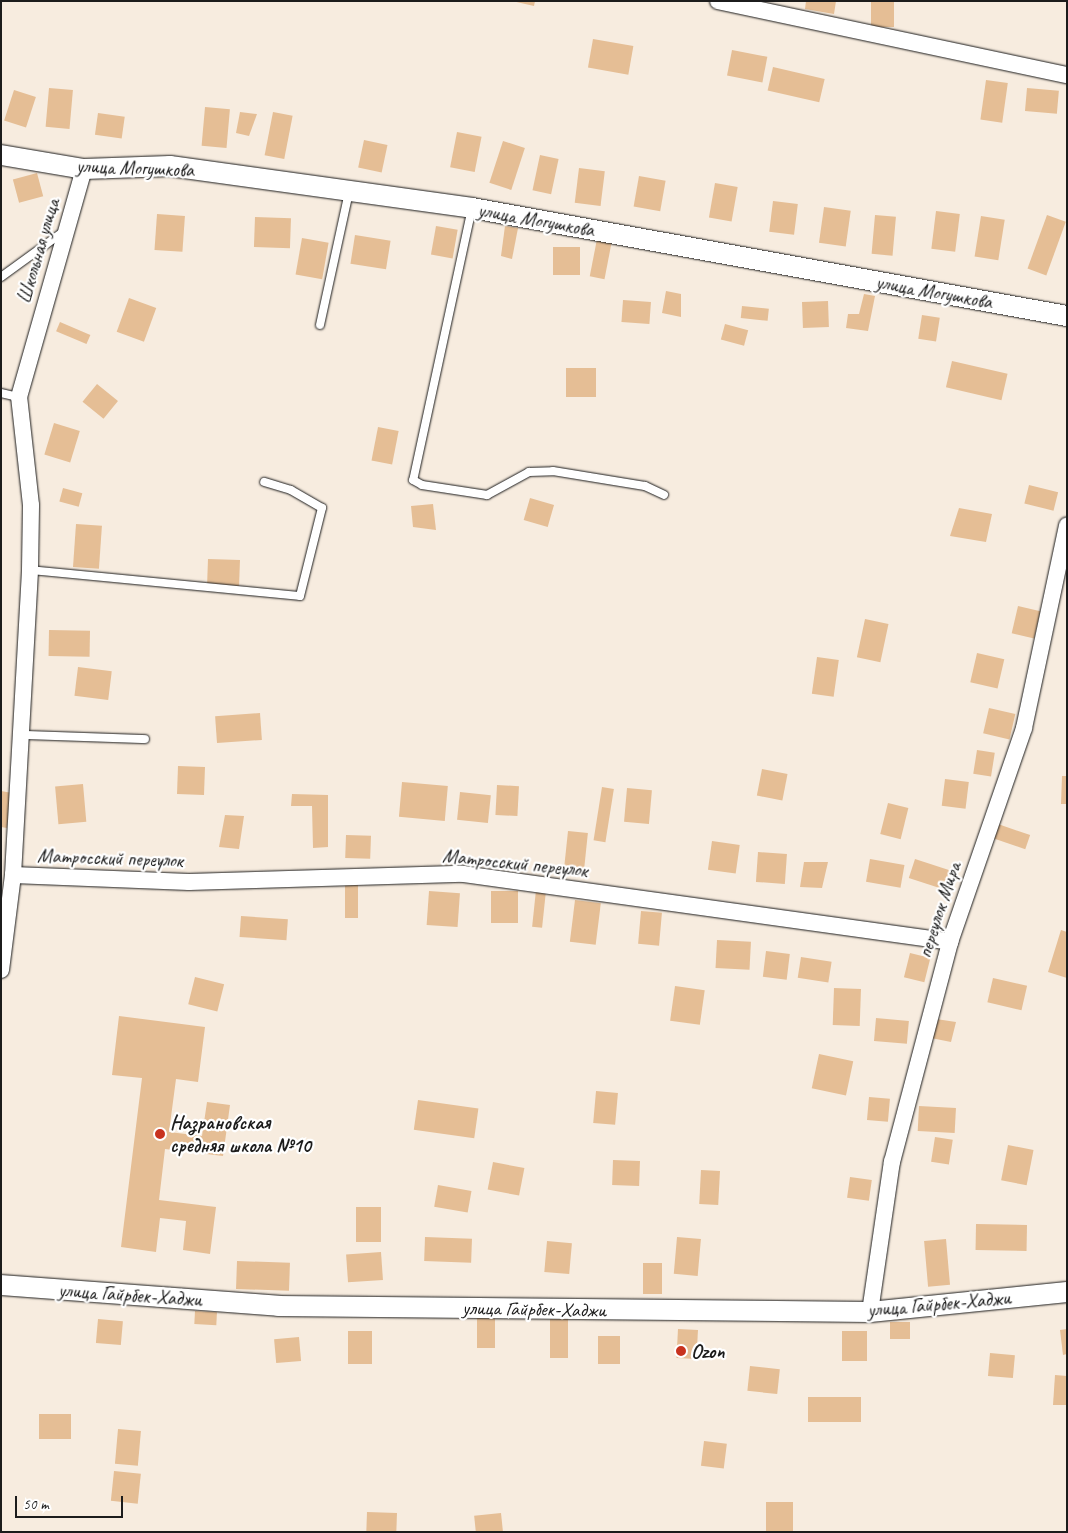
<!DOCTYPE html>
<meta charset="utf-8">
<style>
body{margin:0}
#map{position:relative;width:1068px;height:1533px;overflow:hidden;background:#f7ecdf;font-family:Caveat,sans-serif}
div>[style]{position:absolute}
.building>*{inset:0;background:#e5be95;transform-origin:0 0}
.roads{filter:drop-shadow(0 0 1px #1c1c1c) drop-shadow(0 0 1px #1c1c1c)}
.service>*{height:8px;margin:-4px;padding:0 4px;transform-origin:4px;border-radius:4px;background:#fff}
.minor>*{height:16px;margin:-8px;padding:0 8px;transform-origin:8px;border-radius:8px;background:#fff}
.tertiary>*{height:20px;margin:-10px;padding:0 10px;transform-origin:10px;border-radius:10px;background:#fff}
.dots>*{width:14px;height:14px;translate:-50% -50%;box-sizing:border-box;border:2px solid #fff;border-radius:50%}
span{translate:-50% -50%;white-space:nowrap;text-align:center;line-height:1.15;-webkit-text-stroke:4.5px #fff;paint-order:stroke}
.street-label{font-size:20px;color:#1c1c1c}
.poi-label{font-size:20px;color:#1c1c1c;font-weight:700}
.left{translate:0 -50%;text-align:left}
.frame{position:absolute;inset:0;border:2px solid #1c1c1c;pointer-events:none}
.scale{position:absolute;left:15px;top:1496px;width:108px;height:22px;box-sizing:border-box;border:2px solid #1c1c1c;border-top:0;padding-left:6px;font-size:15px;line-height:18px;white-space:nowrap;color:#1c1c1c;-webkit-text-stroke:4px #fff;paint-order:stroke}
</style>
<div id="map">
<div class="building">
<i style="clip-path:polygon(512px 1px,535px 1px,534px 6px)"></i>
<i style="clip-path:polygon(806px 1px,836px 1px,834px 14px,805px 9px)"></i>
<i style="left:871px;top:1px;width:23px;height:26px"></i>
<i style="left:593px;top:39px;width:41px;height:29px;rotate:10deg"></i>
<i style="left:732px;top:50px;width:36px;height:26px;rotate:11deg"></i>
<i style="left:773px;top:67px;width:53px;height:24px;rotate:13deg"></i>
<i style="left:986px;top:80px;width:22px;height:40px;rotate:8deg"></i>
<i style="left:49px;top:88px;width:24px;height:39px;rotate:5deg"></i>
<i style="left:1027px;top:88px;width:32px;height:23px;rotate:5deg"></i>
<i style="left:14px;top:90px;width:23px;height:32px;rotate:18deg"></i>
<i style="left:205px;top:107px;width:25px;height:39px;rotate:5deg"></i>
<i style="clip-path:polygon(240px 112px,257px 114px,249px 136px,236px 133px)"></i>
<i style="left:273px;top:112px;width:20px;height:44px;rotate:11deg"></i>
<i style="left:98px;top:113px;width:27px;height:22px;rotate:8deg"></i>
<i style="left:457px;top:132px;width:25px;height:36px;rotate:11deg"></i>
<i style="left:364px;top:140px;width:24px;height:28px;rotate:12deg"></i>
<i style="left:503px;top:141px;width:23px;height:44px;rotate:18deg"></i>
<i style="left:540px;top:155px;width:19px;height:36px;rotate:12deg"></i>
<i style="left:579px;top:168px;width:26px;height:35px;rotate:7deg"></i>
<i style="left:37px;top:173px;width:24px;height:25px;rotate:75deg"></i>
<i style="left:639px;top:176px;width:27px;height:31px;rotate:10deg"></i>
<i style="left:715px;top:183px;width:23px;height:35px;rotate:10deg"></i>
<i style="left:773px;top:201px;width:25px;height:31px;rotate:7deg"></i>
<i style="left:824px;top:207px;width:27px;height:36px;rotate:8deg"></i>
<i style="left:936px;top:211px;width:24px;height:38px;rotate:7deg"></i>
<i style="left:157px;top:214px;width:28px;height:36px;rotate:4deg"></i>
<i style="left:875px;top:215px;width:21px;height:39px;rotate:5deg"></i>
<i style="left:1047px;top:215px;width:20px;height:57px;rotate:20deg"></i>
<i style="left:981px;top:216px;width:24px;height:41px;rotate:9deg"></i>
<i style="left:255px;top:217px;width:36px;height:30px;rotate:2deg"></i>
<i style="left:436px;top:226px;width:22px;height:29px;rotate:10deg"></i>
<i style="clip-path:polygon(505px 226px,518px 228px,512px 259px,501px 256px)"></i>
<i style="left:355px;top:235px;width:36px;height:29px;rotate:9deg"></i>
<i style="left:302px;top:238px;width:27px;height:37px;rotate:10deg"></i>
<i style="left:597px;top:239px;width:15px;height:38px;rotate:11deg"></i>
<i style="left:553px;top:247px;width:27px;height:28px"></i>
<i style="clip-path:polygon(666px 291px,681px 294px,681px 317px,662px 313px)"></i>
<i style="clip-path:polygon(864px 294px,875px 296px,868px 331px,846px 328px,848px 314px,859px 314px)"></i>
<i style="left:129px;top:298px;width:29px;height:36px;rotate:20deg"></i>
<i style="left:623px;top:300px;width:28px;height:22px;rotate:4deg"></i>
<i style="left:828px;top:301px;width:26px;height:26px;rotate:88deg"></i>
<i style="left:742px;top:306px;width:27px;height:12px;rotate:6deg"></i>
<i style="left:922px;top:315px;width:18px;height:24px;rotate:9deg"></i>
<i style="left:60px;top:322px;width:33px;height:10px;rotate:23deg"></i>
<i style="left:725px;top:324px;width:24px;height:16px;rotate:15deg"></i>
<i style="left:952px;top:361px;width:57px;height:27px;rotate:13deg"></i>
<i style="left:566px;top:368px;width:30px;height:29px"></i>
<i style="left:97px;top:384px;width:27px;height:23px;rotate:39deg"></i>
<i style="left:54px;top:423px;width:27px;height:33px;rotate:17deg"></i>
<i style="left:378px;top:427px;width:21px;height:34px;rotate:11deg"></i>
<i style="left:1029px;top:485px;width:30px;height:19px;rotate:14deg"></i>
<i style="left:63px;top:488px;width:20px;height:14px;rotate:15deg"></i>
<i style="left:530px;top:498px;width:25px;height:23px;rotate:16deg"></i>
<i style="clip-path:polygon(433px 504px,436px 530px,413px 527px,411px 506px)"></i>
<i style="clip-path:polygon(959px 508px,992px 514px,986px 542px,950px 536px)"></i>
<i style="left:76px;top:524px;width:26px;height:43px;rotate:4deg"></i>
<i style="left:208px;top:559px;width:32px;height:26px;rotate:2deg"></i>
<i style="left:1018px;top:606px;width:23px;height:28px;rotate:13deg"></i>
<i style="left:865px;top:619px;width:24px;height:39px;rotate:12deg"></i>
<i style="left:49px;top:630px;width:41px;height:26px;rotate:1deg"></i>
<i style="left:977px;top:653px;width:28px;height:30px;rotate:13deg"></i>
<i style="left:817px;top:657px;width:22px;height:37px;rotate:8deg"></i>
<i style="left:78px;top:667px;width:34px;height:29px;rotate:7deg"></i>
<i style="left:989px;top:708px;width:27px;height:26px;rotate:13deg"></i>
<i style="left:260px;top:713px;width:27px;height:45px;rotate:86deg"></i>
<i style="left:977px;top:750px;width:18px;height:24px;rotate:9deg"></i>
<i style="left:178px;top:766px;width:27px;height:28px;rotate:2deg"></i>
<i style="left:762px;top:769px;width:26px;height:27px;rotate:11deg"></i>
<i style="clip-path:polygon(1062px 776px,1067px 776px,1067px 804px,1061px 804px)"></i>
<i style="left:945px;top:779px;width:24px;height:27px;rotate:7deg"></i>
<i style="left:402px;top:782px;width:46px;height:35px;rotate:5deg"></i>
<i style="left:83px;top:784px;width:38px;height:28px;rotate:85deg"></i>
<i style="left:497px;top:785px;width:22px;height:30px;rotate:3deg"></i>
<i style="left:602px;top:787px;width:12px;height:54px;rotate:9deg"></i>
<i style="left:627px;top:788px;width:25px;height:34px;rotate:5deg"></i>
<i style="clip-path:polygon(1px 791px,12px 793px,7px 828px,1px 827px)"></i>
<i style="left:460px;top:792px;width:31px;height:28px;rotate:6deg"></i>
<i style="clip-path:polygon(292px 794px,328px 795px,328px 847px,313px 848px,312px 806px,291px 806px)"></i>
<i style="left:888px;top:803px;width:21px;height:32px;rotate:14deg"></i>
<i style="clip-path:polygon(225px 815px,244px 816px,239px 849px,219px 847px)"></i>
<i style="left:998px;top:824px;width:34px;height:15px;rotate:19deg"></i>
<i style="left:568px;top:831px;width:20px;height:37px;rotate:6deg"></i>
<i style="left:346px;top:835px;width:25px;height:23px;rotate:2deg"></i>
<i style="left:712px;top:841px;width:28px;height:29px;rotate:8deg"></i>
<i style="left:758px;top:852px;width:29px;height:30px;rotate:4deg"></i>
<i style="left:870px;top:859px;width:35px;height:23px;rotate:10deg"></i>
<i style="left:915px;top:859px;width:38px;height:20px;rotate:18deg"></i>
<i style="clip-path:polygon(804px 862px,828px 862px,822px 888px,800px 887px)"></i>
<i style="left:345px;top:881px;width:13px;height:37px"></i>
<i style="left:536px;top:890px;width:10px;height:37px;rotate:6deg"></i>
<i style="left:429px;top:891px;width:31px;height:34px;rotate:4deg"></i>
<i style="left:518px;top:891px;width:32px;height:27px;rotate:90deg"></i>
<i style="left:575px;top:900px;width:26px;height:42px;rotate:7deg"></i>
<i style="left:641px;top:911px;width:21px;height:33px;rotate:5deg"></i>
<i style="left:241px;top:916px;width:47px;height:21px;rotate:4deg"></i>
<i style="clip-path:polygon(1061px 930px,1067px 932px,1067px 978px,1048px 972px)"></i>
<i style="left:717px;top:940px;width:34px;height:28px;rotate:3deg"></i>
<i style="left:766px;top:951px;width:24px;height:26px;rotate:7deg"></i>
<i style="left:910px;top:953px;width:21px;height:25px;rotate:14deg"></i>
<i style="left:801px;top:957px;width:31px;height:21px;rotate:9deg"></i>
<i style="left:195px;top:977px;width:30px;height:28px;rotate:14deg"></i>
<i style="left:993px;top:978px;width:35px;height:25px;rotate:13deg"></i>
<i style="left:675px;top:986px;width:30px;height:35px;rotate:8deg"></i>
<i style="left:834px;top:988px;width:27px;height:37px;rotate:2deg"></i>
<i style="clip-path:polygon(119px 1016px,205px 1027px,198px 1082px,176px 1079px,169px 1132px,202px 1136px,207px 1102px,230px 1105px,223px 1156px,165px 1149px,159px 1200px,216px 1207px,210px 1254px,183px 1250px,186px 1221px,160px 1218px,156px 1252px,121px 1247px,142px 1078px,112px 1075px)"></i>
<i style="left:876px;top:1018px;width:33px;height:23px;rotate:5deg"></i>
<i style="clip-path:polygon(936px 1019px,956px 1022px,951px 1042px,931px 1038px)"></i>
<i style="left:819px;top:1054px;width:35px;height:35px;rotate:12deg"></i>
<i style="left:596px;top:1091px;width:22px;height:32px;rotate:5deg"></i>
<i style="left:869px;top:1097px;width:21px;height:23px;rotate:5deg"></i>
<i style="left:418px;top:1100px;width:61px;height:30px;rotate:8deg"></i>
<i style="left:919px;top:1106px;width:37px;height:25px;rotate:3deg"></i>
<i style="left:935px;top:1137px;width:18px;height:25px;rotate:9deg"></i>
<i style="left:1008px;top:1145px;width:26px;height:36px;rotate:11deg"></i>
<i style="left:613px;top:1160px;width:27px;height:25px;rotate:2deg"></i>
<i style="left:493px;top:1162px;width:32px;height:28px;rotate:11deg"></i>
<i style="left:701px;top:1170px;width:19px;height:34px;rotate:3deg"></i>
<i style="left:850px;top:1177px;width:22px;height:21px;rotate:8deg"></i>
<i style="left:438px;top:1185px;width:34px;height:22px;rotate:10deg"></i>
<i style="left:356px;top:1207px;width:25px;height:35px"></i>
<i style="left:976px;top:1224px;width:51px;height:26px;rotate:1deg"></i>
<i style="left:425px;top:1237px;width:47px;height:24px;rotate:2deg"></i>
<i style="left:677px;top:1237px;width:24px;height:37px;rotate:5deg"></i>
<i style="left:946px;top:1239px;width:46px;height:22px;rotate:85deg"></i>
<i style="left:547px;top:1241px;width:25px;height:31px;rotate:5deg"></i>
<i style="left:381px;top:1252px;width:28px;height:35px;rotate:86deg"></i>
<i style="left:237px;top:1261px;width:53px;height:28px;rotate:2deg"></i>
<i style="left:643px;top:1263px;width:19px;height:31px"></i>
<i style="left:195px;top:1311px;width:22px;height:13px;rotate:3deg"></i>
<i style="left:477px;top:1316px;width:18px;height:32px"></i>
<i style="left:98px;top:1319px;width:25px;height:24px;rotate:5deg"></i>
<i style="left:550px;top:1319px;width:18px;height:39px"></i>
<i style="left:890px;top:1322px;width:20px;height:17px"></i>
<i style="left:678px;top:1329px;width:20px;height:29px;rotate:3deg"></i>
<i style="clip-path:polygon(1067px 1329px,1067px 1354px,1063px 1355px,1060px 1330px)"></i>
<i style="left:348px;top:1331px;width:24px;height:33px"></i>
<i style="left:842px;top:1331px;width:25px;height:30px"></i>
<i style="left:598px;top:1336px;width:22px;height:28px"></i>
<i style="left:299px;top:1337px;width:24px;height:25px;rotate:85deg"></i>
<i style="left:990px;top:1353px;width:25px;height:23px;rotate:5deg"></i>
<i style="left:750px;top:1366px;width:30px;height:25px;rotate:6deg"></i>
<i style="clip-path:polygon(1055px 1375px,1067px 1376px,1067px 1405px,1053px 1405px)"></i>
<i style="left:861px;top:1397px;width:25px;height:53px;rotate:90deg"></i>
<i style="left:39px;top:1414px;width:32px;height:25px"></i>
<i style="left:118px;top:1429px;width:23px;height:35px;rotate:5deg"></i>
<i style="left:704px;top:1441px;width:23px;height:25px;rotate:7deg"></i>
<i style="left:114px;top:1471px;width:27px;height:30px;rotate:6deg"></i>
<i style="left:766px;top:1502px;width:27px;height:30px"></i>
<i style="left:367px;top:1512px;width:30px;height:20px;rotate:2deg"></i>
<i style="left:501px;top:1513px;width:19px;height:27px;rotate:84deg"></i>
</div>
<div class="roads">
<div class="service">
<i style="left:472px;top:208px;width:278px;rotate:102.2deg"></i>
<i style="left:413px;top:480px;width:10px;rotate:29deg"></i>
<i style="left:422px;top:485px;width:66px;rotate:8.7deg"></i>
<i style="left:487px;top:495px;width:48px;rotate:-28.7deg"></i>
<i style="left:529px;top:472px;width:24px;rotate:-2deg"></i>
<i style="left:553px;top:471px;width:93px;rotate:9.3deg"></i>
<i style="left:645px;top:486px;width:21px;rotate:25deg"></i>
<i style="left:1px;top:277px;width:77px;rotate:-36deg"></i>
<i style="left:320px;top:325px;width:136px;rotate:-77.7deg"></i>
<i style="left:1px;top:393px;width:18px;rotate:13deg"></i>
<i style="left:30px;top:570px;width:271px;rotate:5.5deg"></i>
<i style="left:300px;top:596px;width:91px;rotate:-76deg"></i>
<i style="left:322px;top:508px;width:36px;rotate:-150deg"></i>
<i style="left:291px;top:490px;width:28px;rotate:-163deg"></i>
<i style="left:23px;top:735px;width:122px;rotate:1.9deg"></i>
</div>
<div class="minor">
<i style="left:718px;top:1px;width:357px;rotate:12deg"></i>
<i style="left:13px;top:875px;width:176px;rotate:2.3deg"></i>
<i style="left:189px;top:882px;width:274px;rotate:-1.7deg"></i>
<i style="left:463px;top:874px;width:492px;rotate:7.9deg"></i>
<i style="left:1px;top:970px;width:96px;rotate:-82.8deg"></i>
<i style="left:13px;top:875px;width:305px;rotate:-86.8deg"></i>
<i style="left:30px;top:570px;width:65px;rotate:-89.1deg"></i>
<i style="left:31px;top:505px;width:109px;rotate:-96.3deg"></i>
<i style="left:19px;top:397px;width:237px;rotate:-74.1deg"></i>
<i style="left:870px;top:1312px;width:152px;rotate:-81.7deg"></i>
<i style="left:892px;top:1162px;width:228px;rotate:-75.2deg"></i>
<i style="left:950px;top:942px;width:226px;rotate:-70.9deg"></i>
<i style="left:1024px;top:728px;width:207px;rotate:-78deg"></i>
</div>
<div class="tertiary">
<i style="left:1px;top:155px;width:84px;rotate:9.6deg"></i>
<i style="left:84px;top:169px;width:86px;rotate:-2deg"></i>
<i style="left:170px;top:166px;width:305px;rotate:7.9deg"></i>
<i style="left:472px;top:208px;width:605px;rotate:10.29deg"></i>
<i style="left:1px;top:1285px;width:278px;rotate:4.3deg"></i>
<i style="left:278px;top:1306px;width:592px;rotate:0.58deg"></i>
<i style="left:870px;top:1312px;width:198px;rotate:-5.8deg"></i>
</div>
</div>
<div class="dots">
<i style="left:160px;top:1134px;background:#c8321e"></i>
<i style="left:681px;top:1351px;background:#c8321e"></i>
</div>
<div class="street-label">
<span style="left:135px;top:168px;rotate:2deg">улица Могушкова</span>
<span style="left:536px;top:220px;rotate:10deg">улица Могушкова</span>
<span style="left:38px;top:251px;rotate:-74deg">Школьная улица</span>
<span style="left:934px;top:292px;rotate:10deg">улица Могушкова</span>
<span style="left:110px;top:858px;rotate:2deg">Матросский переулок</span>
<span style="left:515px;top:863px;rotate:6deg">Матросский переулок</span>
<span style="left:939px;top:910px;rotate:-72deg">переулок Мира</span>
<span style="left:130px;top:1295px;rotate:4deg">улица Гайрбек-Хаджи</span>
<span style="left:939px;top:1304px;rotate:-5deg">улица Гайрбек-Хаджи</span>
<span style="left:534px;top:1309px;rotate:1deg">улица Гайрбек-Хаджи</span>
</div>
<div class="poi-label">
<span class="left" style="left:170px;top:1134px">Назрановская<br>средняя школа №10</span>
<span class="left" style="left:691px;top:1351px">Ozon</span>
</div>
<div class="frame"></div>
<div class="scale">50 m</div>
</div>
